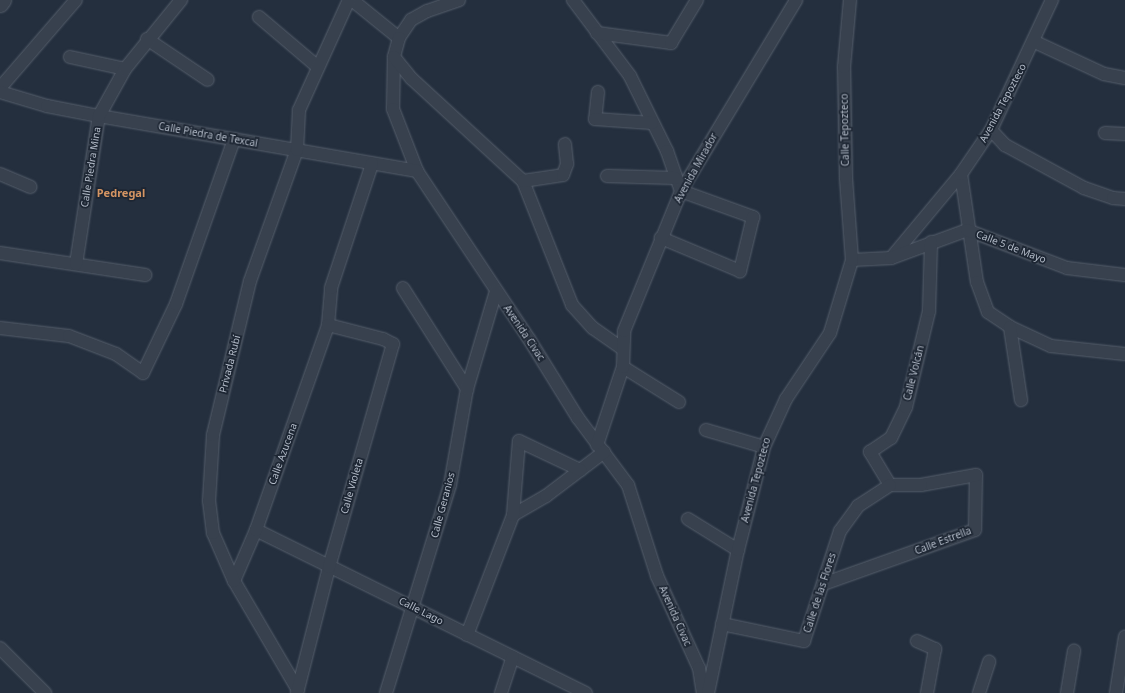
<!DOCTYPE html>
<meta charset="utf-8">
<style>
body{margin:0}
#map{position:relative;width:1125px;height:693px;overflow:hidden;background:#242f3e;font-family:"Noto Sans",sans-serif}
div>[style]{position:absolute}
.roads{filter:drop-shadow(0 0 1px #565f6c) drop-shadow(0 0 1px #565f6c)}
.minor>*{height:12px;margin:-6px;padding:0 6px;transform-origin:6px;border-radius:6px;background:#38414e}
.tertiary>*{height:15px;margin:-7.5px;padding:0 7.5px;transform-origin:7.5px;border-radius:7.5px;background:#38414e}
span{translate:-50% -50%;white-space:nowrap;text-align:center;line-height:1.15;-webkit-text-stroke:3.5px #1d2633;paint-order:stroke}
.street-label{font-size:10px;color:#b4bcc9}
.neighbourhood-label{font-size:11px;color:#d59563;font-weight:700}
</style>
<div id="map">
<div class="roads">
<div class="minor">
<i style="left:352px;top:0;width:60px;rotate:39deg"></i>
<i style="left:459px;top:0;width:34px;rotate:161deg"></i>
<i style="left:427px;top:11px;width:18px;rotate:151deg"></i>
<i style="left:411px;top:20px;width:22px;rotate:124deg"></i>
<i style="left:399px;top:38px;width:20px;rotate:105deg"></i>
<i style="left:394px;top:57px;width:52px;rotate:91.1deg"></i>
<i style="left:393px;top:109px;width:66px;rotate:68.8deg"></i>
<i style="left:417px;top:171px;width:202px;rotate:56.3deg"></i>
<i style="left:529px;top:339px;width:93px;rotate:58.2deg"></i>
<i style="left:578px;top:418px;width:84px;rotate:53.3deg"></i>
<i style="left:628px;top:485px;width:96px;rotate:72.3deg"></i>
<i style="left:657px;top:576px;width:101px;rotate:65.5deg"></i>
<i style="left:699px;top:668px;width:25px;rotate:81deg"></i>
<i style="left:573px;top:0;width:95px;rotate:53.1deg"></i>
<i style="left:630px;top:76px;width:84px;rotate:63.7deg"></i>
<i style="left:667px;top:151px;width:42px;rotate:70.7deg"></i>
<i style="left:681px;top:191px;width:77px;rotate:19.9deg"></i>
<i style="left:753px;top:217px;width:56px;rotate:103.5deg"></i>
<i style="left:740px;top:271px;width:86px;rotate:-157.3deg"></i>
<i style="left:259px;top:17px;width:77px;rotate:40.3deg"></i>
<i style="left:597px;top:33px;width:75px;rotate:7.7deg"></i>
<i style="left:671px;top:43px;width:50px;rotate:-58.8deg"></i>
<i style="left:147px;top:39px;width:73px;rotate:33.9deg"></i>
<i style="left:1035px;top:42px;width:76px;rotate:24.9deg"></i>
<i style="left:1104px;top:74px;width:21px;rotate:11deg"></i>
<i style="left:70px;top:57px;width:56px;rotate:12.3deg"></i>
<i style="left:394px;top:57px;width:28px;rotate:51deg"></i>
<i style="left:412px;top:79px;width:151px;rotate:42.6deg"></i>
<i style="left:523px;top:181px;width:133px;rotate:68.4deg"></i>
<i style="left:572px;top:305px;width:31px;rotate:48deg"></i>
<i style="left:593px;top:328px;width:35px;rotate:35deg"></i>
<i style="left:0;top:88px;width:116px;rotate:-49.2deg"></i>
<i style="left:0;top:92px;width:49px;rotate:16.6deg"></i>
<i style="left:47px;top:106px;width:53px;rotate:10.9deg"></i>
<i style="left:99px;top:116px;width:323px;rotate:9.8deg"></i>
<i style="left:598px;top:92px;width:27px;rotate:96deg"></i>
<i style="left:595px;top:119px;width:57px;rotate:4deg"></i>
<i style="left:991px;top:130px;width:21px;rotate:47deg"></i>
<i style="left:1005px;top:145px;width:90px;rotate:28.6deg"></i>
<i style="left:1084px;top:188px;width:31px;rotate:19deg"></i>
<i style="left:1113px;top:198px;width:12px;rotate:5deg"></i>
<i style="left:1105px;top:133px;width:20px;rotate:3deg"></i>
<i style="left:0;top:174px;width:33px;rotate:23deg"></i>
<i style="left:961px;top:174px;width:109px;rotate:81.6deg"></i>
<i style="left:977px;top:282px;width:32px;rotate:70deg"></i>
<i style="left:988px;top:312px;width:27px;rotate:34deg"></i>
<i style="left:1010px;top:327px;width:45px;rotate:24.9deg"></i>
<i style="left:1051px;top:346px;width:74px;rotate:6.2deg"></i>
<i style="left:607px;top:176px;width:68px;rotate:1.7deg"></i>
<i style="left:523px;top:181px;width:40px;rotate:-8.5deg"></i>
<i style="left:563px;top:175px;width:12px;rotate:-70deg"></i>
<i style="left:567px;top:164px;width:20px;rotate:-96deg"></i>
<i style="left:0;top:253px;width:147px;rotate:8.6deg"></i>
<i style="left:891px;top:258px;width:109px;rotate:-50.2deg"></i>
<i style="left:961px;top:174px;width:53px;rotate:-55.7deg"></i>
<i style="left:991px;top:130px;width:144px;rotate:-64.9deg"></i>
<i style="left:852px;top:260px;width:39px;rotate:-3deg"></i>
<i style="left:891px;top:258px;width:81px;rotate:-20.2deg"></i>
<i style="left:967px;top:230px;width:107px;rotate:20.8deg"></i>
<i style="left:1067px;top:268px;width:58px;rotate:6.9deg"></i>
<i style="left:76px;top:264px;width:150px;rotate:-81.2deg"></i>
<i style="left:99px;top:116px;width:54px;rotate:-61deg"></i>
<i style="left:125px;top:69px;width:89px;rotate:-50.9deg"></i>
<i style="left:403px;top:288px;width:120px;rotate:57.6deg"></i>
<i style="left:1010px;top:327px;width:74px;rotate:81.4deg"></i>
<i style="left:0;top:328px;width:69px;rotate:6.6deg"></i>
<i style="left:69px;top:336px;width:50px;rotate:21deg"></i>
<i style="left:116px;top:354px;width:33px;rotate:35deg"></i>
<i style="left:143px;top:373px;width:76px;rotate:-64.4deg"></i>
<i style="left:176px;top:304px;width:175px;rotate:-70.6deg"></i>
<i style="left:623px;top:367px;width:66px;rotate:32deg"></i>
<i style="left:706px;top:430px;width:60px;rotate:16.3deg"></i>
<i style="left:597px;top:445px;width:82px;rotate:-71.6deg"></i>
<i style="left:623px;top:367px;width:36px;rotate:-88deg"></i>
<i style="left:624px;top:331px;width:151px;rotate:-67.8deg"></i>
<i style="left:681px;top:191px;width:223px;rotate:-58.9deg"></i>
<i style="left:890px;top:485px;width:39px;rotate:-121deg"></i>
<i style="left:870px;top:452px;width:25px;rotate:-34deg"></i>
<i style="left:891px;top:438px;width:34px;rotate:-64deg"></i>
<i style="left:906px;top:407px;width:99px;rotate:-76.5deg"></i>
<i style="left:929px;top:311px;width:69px;rotate:-88.3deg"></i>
<i style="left:513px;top:515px;width:38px;rotate:-30deg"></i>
<i style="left:546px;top:496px;width:73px;rotate:-37.2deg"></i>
<i style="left:688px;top:519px;width:59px;rotate:31.8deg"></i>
<i style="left:256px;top:530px;width:368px;rotate:26.3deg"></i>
<i style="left:234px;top:581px;width:56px;rotate:-66.7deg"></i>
<i style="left:256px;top:530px;width:217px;rotate:-70.6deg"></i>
<i style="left:328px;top:325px;width:37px;rotate:-85deg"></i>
<i style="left:331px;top:288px;width:131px;rotate:-71.7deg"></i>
<i style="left:823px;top:584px;width:161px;rotate:-19.6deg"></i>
<i style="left:975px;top:530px;width:55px;rotate:-89deg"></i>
<i style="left:976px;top:475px;width:56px;rotate:169.7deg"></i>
<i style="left:921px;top:485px;width:31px;rotate:180deg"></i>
<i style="left:722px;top:624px;width:84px;rotate:11.7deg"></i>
<i style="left:804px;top:641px;width:116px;rotate:-71.9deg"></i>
<i style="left:840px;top:531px;width:31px;rotate:-54deg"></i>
<i style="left:858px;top:506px;width:38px;rotate:-33deg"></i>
<i style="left:467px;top:635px;width:129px;rotate:-69deg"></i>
<i style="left:513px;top:515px;width:74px;rotate:-85.4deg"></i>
<i style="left:519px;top:441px;width:68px;rotate:25.4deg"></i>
<i style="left:917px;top:641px;width:20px;rotate:24deg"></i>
<i style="left:935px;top:649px;width:45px;rotate:100.3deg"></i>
<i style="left:0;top:648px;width:64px;rotate:45deg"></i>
<i style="left:298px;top:690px;width:126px;rotate:-120.4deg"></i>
<i style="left:234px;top:581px;width:52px;rotate:-113.6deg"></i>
<i style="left:213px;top:533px;width:32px;rotate:-97deg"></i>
<i style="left:209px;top:501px;width:66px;rotate:-86.5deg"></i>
<i style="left:213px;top:435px;width:158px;rotate:-76.5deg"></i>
<i style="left:250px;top:281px;width:139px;rotate:-70.3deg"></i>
<i style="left:297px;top:150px;width:40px;rotate:-87.1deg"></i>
<i style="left:299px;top:110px;width:121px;rotate:-65.6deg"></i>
<i style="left:297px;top:693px;width:130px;rotate:-75.7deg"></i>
<i style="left:329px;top:567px;width:232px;rotate:-74deg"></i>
<i style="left:393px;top:344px;width:11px;rotate:-153deg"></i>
<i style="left:383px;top:339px;width:57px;rotate:-165.7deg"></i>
<i style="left:386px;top:693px;width:218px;rotate:-72.9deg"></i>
<i style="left:450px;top:485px;width:97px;rotate:-80deg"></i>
<i style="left:467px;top:389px;width:102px;rotate:-73.5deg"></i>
<i style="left:501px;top:693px;width:38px;rotate:-72deg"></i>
<i style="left:708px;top:693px;width:146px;rotate:-78.2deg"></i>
<i style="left:738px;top:550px;width:106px;rotate:-75.8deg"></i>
<i style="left:764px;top:447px;width:53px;rotate:-65.4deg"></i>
<i style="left:786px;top:399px;width:79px;rotate:-56.3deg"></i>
<i style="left:830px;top:333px;width:76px;rotate:-73.2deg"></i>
<i style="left:852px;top:260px;width:82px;rotate:-94.2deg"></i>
<i style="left:846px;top:178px;width:111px;rotate:-91deg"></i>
<i style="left:844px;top:67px;width:67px;rotate:-84.9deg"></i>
<i style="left:979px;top:693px;width:33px;rotate:-72deg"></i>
<i style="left:1067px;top:693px;width:43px;rotate:-80.5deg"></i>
<i style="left:1116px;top:693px;width:57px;rotate:-80.9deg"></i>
</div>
<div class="tertiary">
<i style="left:0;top:4px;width:5px;rotate:-53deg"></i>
</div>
</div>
<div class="street-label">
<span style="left:1003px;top:103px;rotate:-62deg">Avenida Tepozteco</span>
<span style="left:845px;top:130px;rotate:-91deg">Calle Tepozteco</span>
<span style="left:208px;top:135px;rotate:10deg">Calle Piedra de Texcal</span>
<span style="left:91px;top:167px;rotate:-81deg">Calle Piedra Mina</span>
<span style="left:696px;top:168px;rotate:-61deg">Avenida Mirador</span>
<span style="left:1011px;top:247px;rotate:21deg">Calle 5 de Mayo</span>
<span style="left:524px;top:333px;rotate:56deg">Avenida Civac</span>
<span style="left:230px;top:364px;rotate:-76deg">Privada Rubí</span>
<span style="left:914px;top:373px;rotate:-76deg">Calle Volcán</span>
<span style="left:283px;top:454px;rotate:-70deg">Calle Azucena</span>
<span style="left:756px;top:480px;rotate:-75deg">Avenida Tepozteco</span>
<span style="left:352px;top:486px;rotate:-74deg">Calle Violeta</span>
<span style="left:443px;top:505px;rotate:-75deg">Calle Geranios</span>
<span style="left:943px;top:541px;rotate:-21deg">Calle Estrella</span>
<span style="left:820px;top:593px;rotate:-72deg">Calle de las Flores</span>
<span style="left:421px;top:611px;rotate:27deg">Calle Lago</span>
<span style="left:675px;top:616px;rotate:66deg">Avenida Civac</span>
</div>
<div class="neighbourhood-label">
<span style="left:121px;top:193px">Pedregal</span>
</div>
</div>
